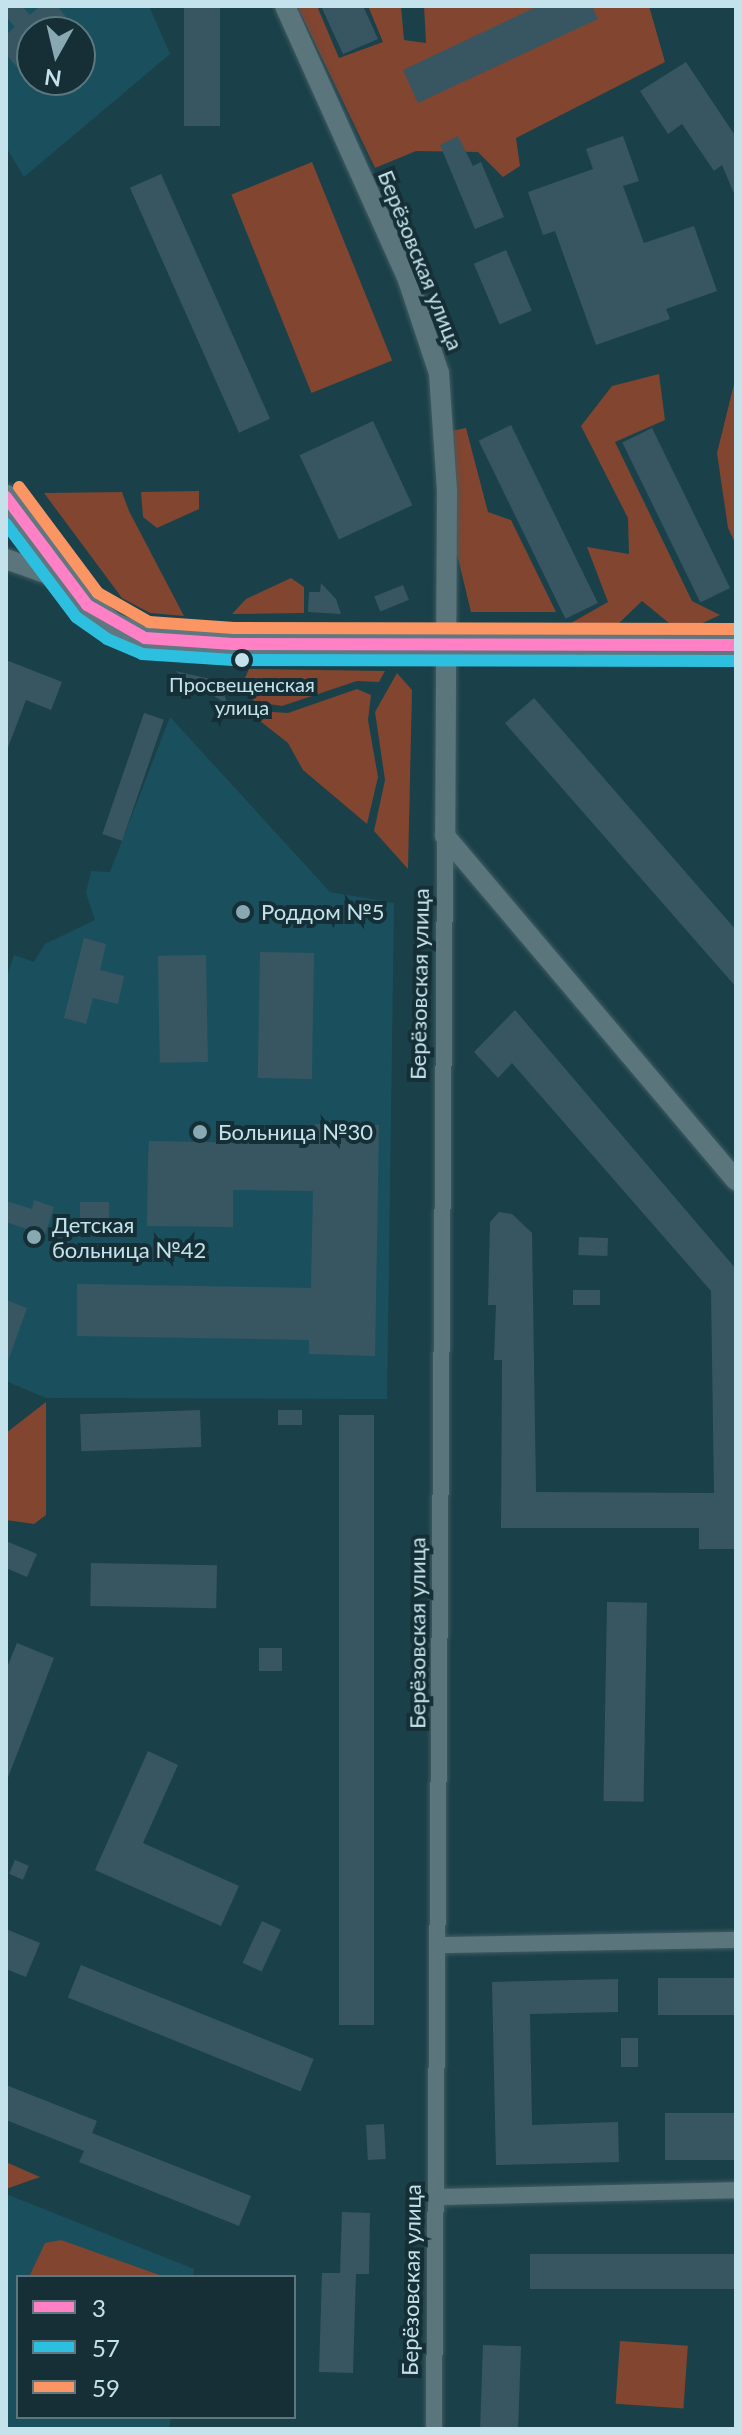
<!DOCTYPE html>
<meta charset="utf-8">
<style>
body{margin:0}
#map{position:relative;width:742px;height:2435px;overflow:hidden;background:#1a4049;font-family:Lato,sans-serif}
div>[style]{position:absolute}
.built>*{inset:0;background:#1a505e}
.green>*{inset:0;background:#814530;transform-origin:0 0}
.building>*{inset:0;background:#385662;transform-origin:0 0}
.roads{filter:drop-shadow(0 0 2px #415b62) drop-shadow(0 0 2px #415b62)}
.minor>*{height:16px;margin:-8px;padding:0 8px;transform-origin:8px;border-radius:8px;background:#5a767c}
.tertiary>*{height:20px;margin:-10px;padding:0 10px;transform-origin:10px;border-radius:10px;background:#5a767c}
.secondary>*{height:24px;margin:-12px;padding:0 12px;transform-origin:12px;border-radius:12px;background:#5e7781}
.bus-1>*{height:12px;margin:-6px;padding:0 6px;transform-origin:6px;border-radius:6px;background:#ff80c5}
.bus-2>*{height:12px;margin:-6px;padding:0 6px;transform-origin:6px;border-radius:6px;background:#2dbfdf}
.bus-3>*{height:12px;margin:-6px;padding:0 6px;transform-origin:6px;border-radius:6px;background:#fb9564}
.dots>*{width:22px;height:22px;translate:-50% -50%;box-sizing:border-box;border:4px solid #162f36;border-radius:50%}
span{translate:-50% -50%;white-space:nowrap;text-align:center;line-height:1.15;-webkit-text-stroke:8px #162f36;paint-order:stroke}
.bus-label{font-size:20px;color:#c4e2eb}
.street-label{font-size:22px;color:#c4e2eb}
.poi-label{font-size:22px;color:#c4e2eb}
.left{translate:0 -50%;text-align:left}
.frame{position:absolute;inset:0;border:8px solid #c4e2eb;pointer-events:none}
.legend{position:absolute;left:16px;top:2275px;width:280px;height:144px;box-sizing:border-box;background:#162f36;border:2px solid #5c777e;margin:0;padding:10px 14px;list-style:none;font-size:24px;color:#c4e2eb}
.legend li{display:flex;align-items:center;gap:16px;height:40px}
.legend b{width:40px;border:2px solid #5c777e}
.north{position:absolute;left:16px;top:16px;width:80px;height:80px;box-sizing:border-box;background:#162f36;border:2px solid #5c777e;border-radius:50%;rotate:188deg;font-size:22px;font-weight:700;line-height:32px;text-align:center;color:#c4e2eb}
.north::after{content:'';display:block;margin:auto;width:28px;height:36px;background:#88a9b2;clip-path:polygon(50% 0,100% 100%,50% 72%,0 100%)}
</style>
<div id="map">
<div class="built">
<i style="clip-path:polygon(evenodd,6px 6px,149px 6px,170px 54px,24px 177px,6px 147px,6px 6px,32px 32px,80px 32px,80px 80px,32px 80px,32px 32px)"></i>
<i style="clip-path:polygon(170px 717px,330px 892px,394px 903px,387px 1399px,46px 1398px,6px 1381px,6px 979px,14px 955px,34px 962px,45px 944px,95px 920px,86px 893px,91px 871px,110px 872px)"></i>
<i style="clip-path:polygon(6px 2194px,194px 2269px,193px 2277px,18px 2277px,18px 2417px,171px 2417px,169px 2429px,6px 2429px)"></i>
</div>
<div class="green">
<i style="clip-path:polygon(297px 6px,317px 6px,339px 58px,383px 42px,368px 6px,401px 6px,404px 40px,426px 43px,424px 6px,649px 6px,665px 62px,516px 138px,520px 166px,503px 177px,478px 152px,416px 151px,375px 168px)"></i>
<i style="left:312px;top:162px;width:214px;height:87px;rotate:68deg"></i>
<i style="clip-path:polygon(659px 374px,665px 420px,615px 442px,692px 601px,720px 615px,694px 627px,669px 623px,642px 601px,618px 624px,571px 623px,608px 602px,587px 547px,629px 554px,628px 518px,581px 426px,612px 386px)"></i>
<i style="clip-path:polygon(736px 376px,736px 545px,728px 528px,717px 453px)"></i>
<i style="clip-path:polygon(466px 428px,488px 512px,511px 520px,556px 612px,471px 612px,455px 546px,451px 431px)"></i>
<i style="clip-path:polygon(199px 491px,199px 509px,157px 528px,143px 517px,141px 492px)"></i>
<i style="clip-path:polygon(122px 492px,129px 511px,184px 616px,150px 613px,122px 598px,44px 493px)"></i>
<i style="clip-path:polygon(291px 578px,304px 587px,304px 613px,232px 614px,246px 599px)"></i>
<i style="clip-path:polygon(249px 669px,385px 671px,379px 682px,357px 681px,282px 706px,255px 702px,241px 687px)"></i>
<i style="clip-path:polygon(397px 673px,412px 690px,408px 869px,374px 831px,385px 780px,375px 712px)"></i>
<i style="clip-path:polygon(357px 689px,371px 695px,368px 720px,378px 777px,367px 824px,303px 770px,288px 743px,255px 717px,259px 711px,288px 713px)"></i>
<i style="clip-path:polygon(46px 1402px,46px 1515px,34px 1524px,6px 1520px,6px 1433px)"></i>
<i style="clip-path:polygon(6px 2162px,40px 2177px,6px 2189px)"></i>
<i style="clip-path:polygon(61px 2240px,165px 2277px,29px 2277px,45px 2243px)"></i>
<i style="left:620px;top:2341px;width:68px;height:63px;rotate:4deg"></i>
</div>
<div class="building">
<i style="clip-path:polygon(6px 6px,22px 6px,30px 15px,40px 6px,57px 6px,79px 32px,32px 32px,32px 64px,22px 73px,6px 54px,6px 35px,15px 27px,6px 17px)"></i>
<i style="left:184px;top:6px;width:36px;height:120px"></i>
<i style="clip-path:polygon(321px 6px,363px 6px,378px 39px,343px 54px)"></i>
<i style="clip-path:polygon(538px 6px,592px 6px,598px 19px,418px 103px,403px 70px)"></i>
<i style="clip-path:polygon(686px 62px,736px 137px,736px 198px,722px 165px,714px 171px,682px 124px,668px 134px,640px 91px)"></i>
<i style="clip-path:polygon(458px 136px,473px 166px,481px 162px,504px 217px,475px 229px,440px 145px)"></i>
<i style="clip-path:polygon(623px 136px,639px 181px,623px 186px,644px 243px,694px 226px,717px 291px,666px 309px,670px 319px,596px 345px,555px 231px,543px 235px,528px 192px,593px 169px,586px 149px)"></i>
<i style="left:161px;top:174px;width:268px;height:34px;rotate:66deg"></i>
<i style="left:506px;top:250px;width:66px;height:35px;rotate:67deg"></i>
<i style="left:373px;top:421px;width:93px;height:81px;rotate:65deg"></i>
<i style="left:511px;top:425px;width:198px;height:36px;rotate:64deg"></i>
<i style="left:652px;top:428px;width:178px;height:33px;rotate:64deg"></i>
<i style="clip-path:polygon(321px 583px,336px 599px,341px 614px,308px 612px,309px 592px,320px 592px)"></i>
<i style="left:403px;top:585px;width:16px;height:31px;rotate:68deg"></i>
<i style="clip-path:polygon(6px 660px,62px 682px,51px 710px,26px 700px,7px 750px)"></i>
<i style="clip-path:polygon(175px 671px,219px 681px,228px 705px)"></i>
<i style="clip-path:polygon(534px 698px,736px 930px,736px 987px,505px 723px)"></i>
<i style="left:144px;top:713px;width:21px;height:128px;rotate:19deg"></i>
<i style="left:365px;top:901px;width:14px;height:17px"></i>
<i style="clip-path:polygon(84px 938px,106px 944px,100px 970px,124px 976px,118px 1004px,93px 998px,86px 1024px,64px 1018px)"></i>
<i style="left:260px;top:952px;width:54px;height:126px;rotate:1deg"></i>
<i style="left:206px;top:955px;width:107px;height:48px;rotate:89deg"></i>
<i style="clip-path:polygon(515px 1010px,736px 1269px,736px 1549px,699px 1549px,699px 1528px,501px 1528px,502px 1360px,494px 1360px,496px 1305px,488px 1305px,490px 1222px,499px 1212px,512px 1214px,532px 1233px,536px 1492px,714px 1493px,711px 1291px,512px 1063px,498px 1078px,474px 1052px)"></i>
<i style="clip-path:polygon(315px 1124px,379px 1125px,375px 1356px,309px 1354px,309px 1340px,77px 1336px,77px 1284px,311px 1288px,313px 1191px,233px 1190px,233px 1227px,147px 1226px,148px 1160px,149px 1141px,314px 1144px)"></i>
<i style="clip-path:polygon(34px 1200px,54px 1207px,45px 1235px,6px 1222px,6px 1201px,32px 1209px)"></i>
<i style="left:80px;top:1202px;width:29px;height:16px"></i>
<i style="left:579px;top:1237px;width:29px;height:18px;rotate:2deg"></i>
<i style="left:573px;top:1290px;width:27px;height:15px"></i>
<i style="clip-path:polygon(6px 1300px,27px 1308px,8px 1361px,6px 1361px)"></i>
<i style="left:200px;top:1410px;width:37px;height:120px;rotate:88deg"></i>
<i style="left:278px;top:1410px;width:24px;height:15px"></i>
<i style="left:339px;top:1415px;width:35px;height:610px"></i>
<i style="clip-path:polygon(6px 1541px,37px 1554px,27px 1577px,6px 1568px)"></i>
<i style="left:91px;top:1563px;width:126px;height:43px;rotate:1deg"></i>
<i style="left:607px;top:1602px;width:40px;height:199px;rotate:1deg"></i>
<i style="clip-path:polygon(17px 1643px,54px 1658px,7px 1780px,6px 1670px)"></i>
<i style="left:259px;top:1648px;width:23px;height:23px"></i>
<i style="clip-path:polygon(148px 1751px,178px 1765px,143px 1843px,239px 1886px,221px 1926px,95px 1870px)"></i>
<i style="left:15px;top:1860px;width:15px;height:15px;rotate:23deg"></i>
<i style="left:262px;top:1921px;width:21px;height:46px;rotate:25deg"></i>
<i style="clip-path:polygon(6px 1929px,40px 1943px,26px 1977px,6px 1969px)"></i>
<i style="left:81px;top:1965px;width:251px;height:35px;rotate:22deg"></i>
<i style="left:736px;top:1978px;width:37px;height:78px;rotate:90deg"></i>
<i style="clip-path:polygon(618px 1979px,618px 2012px,530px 2014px,532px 2125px,618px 2122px,619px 2162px,496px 2165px,492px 1982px)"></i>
<i style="left:621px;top:2038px;width:17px;height:29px"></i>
<i style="clip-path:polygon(6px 2085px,97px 2121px,92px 2133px,251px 2196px,239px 2226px,79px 2162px,84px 2151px,6px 2120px)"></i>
<i style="left:736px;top:2113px;width:47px;height:71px;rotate:90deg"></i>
<i style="left:384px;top:2124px;width:35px;height:18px;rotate:87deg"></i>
<i style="clip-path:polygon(342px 2212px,370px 2213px,369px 2274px,356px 2274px,353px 2373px,319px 2372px,322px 2273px,340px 2273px)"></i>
<i style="left:736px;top:2254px;width:35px;height:206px;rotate:90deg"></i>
<i style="left:483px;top:2345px;width:38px;height:84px;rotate:2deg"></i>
</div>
<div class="roads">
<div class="minor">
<i style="left:441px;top:1945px;width:295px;rotate:-1deg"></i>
<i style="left:437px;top:2197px;width:299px;rotate:-1.3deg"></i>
<i style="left:434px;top:2429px;width:1593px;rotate:-89.6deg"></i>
</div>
<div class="tertiary">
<i style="left:285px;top:6px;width:300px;rotate:65.8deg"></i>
<i style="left:408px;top:280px;width:98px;rotate:71.6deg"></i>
<i style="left:439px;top:373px;width:118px;rotate:86.1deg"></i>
<i style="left:447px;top:491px;width:345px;rotate:90.3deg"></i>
<i style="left:445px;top:836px;width:451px;rotate:49.8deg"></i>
<i style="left:6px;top:559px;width:63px;rotate:19.6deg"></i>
</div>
<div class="secondary">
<i style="left:6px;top:497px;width:135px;rotate:53.1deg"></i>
<i style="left:87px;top:605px;width:34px;rotate:36deg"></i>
<i style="left:115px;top:625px;width:33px;rotate:23deg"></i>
<i style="left:145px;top:638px;width:88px;rotate:3.9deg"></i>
<i style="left:233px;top:644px;width:503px;rotate:0.11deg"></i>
</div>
</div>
<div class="bus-1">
<i style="left:6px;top:497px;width:135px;rotate:53.1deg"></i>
<i style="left:87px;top:605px;width:67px;rotate:29.6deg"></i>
<i style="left:145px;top:638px;width:88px;rotate:3.9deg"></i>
<i style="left:233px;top:644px;width:503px;rotate:0.11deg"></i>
</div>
<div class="bus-2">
<i style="left:6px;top:524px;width:116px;rotate:53deg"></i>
<i style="left:76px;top:617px;width:38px;rotate:35deg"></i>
<i style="left:107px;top:639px;width:38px;rotate:23deg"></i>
<i style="left:142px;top:654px;width:91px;rotate:3.8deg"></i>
<i style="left:233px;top:660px;width:503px;rotate:0.11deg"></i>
</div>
<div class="bus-3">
<i style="left:19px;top:487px;width:132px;rotate:53.3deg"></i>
<i style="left:98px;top:593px;width:59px;rotate:29.6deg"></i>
<i style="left:149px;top:622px;width:85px;rotate:4deg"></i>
<i style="left:234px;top:628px;width:502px;rotate:0.11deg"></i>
</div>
<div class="dots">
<i style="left:242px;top:660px;background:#c4e2eb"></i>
<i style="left:243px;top:912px;background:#88a9b2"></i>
<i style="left:200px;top:1132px;background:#88a9b2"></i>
<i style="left:34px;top:1237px;background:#88a9b2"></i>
</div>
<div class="bus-label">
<span style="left:242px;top:696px">Просвещенская<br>улица</span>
</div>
<div class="street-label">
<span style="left:421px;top:260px;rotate:68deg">Берёзовская улица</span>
<span style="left:419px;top:984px;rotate:-89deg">Берёзовская улица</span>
<span style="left:417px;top:1633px;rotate:-90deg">Берёзовская улица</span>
<span style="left:411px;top:2280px;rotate:-89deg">Берёзовская улица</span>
</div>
<div class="poi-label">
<span class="left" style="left:261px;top:912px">Роддом №5</span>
<span class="left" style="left:218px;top:1132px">Больница №30</span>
<span class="left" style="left:52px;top:1237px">Детская<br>больница №42</span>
</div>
<div class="frame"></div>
<ul class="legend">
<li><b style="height:10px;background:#ff80c5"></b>3</li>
<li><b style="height:10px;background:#2dbfdf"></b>57</li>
<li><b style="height:10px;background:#fb9564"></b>59</li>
</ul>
<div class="north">N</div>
</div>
